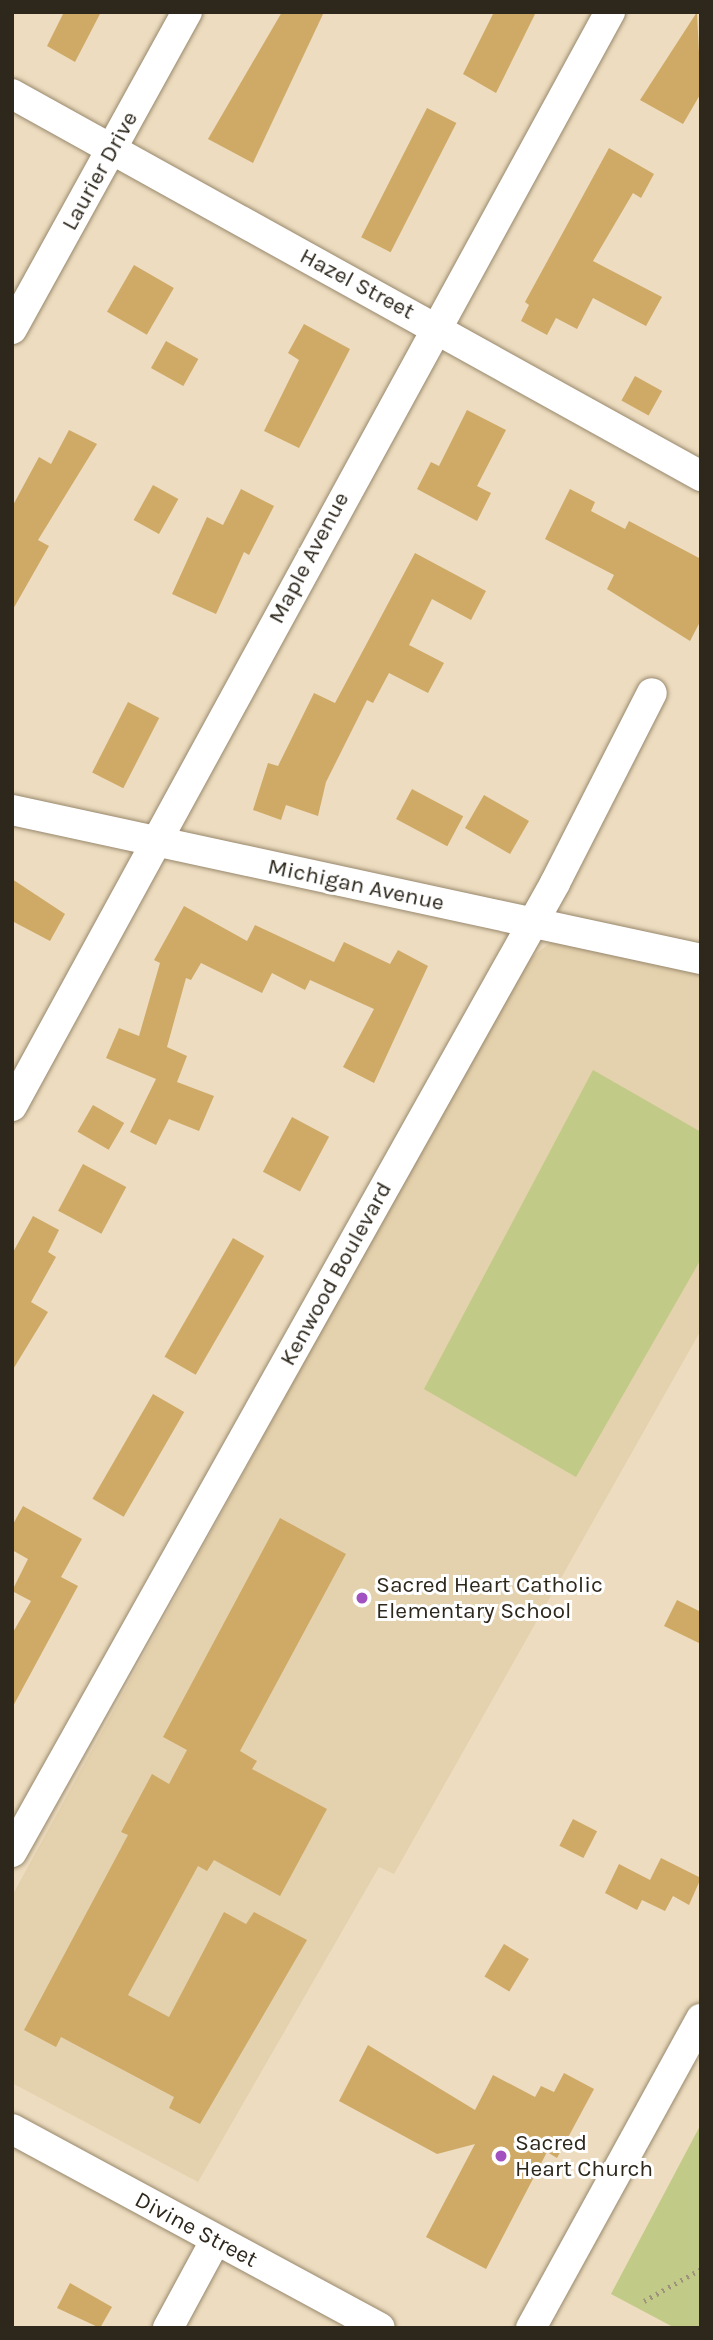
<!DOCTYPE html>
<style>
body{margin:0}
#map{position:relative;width:713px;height:2340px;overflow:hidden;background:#eddcbf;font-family:Karla,sans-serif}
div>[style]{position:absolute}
.built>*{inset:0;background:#e4d1ad}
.green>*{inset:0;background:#c1ca87}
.building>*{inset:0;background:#cfaa67;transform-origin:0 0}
.path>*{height:4.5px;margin-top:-2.25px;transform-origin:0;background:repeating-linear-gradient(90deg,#9e927c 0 2px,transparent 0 7px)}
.roads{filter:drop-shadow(0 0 2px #98886d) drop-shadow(0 0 2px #98886d)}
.minor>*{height:30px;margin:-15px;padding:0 15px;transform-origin:15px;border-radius:15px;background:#fff}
.dots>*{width:19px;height:19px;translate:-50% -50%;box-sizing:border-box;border:4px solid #fff;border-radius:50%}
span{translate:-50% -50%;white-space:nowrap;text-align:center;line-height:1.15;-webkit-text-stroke:6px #fff;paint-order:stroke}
.street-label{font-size:23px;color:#2d271c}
.poi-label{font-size:23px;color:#2d271c}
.left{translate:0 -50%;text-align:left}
.frame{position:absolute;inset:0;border:14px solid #2d271c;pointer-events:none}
</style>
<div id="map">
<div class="built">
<i style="clip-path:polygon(551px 942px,701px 973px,701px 1330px,394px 1874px,379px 1867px,198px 2182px,12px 2083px,12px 1896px,521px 966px)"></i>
</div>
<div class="green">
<i style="clip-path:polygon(593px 1070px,701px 1132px,701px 1259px,576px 1477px,424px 1389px)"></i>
<i style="clip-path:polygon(701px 2124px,701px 2328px,675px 2328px,611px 2294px)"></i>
</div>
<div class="building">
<i style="clip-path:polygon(64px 12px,101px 12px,75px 62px,47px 46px)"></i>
<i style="clip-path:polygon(282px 12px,324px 12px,253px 163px,208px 139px)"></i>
<i style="clip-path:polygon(494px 12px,536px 12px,496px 93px,463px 74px)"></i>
<i style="clip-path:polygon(697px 12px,701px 93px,683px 124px,640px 100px)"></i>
<i style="left:427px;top:108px;width:33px;height:145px;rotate:27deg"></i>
<i style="clip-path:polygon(609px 148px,654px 174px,641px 198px,633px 193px,593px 261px,662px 297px,646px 326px,593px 298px,577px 329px,556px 318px,547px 335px,521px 321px,529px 305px,525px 302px)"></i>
<i style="left:134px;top:265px;width:46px;height:54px;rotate:30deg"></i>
<i style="clip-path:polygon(304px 324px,350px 349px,299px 448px,264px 431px,299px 360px,288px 353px)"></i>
<i style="left:166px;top:341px;width:37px;height:31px;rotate:29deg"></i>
<i style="left:635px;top:376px;width:31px;height:28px;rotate:29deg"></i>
<i style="clip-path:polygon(467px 410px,506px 430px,477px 486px,491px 493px,477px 521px,417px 489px,431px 462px,439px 466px)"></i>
<i style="clip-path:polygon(69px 430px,97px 444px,38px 540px,49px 546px,12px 611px,12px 507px,39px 457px,51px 464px)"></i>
<i style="left:153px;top:485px;width:29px;height:40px;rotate:29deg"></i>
<i style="clip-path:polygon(241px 489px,274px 506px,249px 555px,244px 552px,216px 614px,172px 594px,207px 517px,223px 525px)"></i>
<i style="clip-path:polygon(570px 489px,595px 502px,591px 511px,625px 529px,629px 521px,701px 559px,701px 620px,690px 641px,607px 589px,614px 575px,545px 539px)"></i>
<i style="clip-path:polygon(415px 553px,486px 591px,471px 620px,432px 599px,409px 645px,444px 663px,428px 693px,389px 673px,373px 703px,367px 700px,326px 782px,318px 816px,286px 805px,281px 820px,253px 810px,268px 763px,278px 766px,314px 693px,335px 703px)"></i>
<i style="left:128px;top:702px;width:35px;height:79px;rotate:27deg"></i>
<i style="left:412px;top:789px;width:58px;height:34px;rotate:28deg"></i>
<i style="left:484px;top:795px;width:52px;height:38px;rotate:30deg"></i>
<i style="clip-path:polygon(12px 879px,65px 914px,50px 941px,12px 921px)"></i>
<i style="clip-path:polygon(184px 906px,247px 941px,255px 925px,334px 962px,344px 942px,390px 964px,398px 950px,428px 966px,374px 1083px,343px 1067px,374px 1009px,310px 980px,305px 990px,272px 973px,262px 993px,201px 963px,191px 980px,186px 978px,167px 1047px,187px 1056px,177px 1082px,214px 1096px,199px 1131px,169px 1119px,156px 1145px,130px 1132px,156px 1079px,106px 1058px,119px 1028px,139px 1036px,160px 963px,154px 960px)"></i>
<i style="left:93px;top:1105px;width:36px;height:31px;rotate:30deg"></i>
<i style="left:292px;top:1117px;width:42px;height:62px;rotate:28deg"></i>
<i style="left:83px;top:1164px;width:49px;height:53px;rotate:28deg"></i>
<i style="clip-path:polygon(33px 1216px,59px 1230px,48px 1252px,56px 1257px,31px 1302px,48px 1312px,12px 1371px,12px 1254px)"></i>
<i style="left:233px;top:1238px;width:36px;height:137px;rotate:30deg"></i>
<i style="left:153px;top:1394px;width:36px;height:121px;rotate:30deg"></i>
<i style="clip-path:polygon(23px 1506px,82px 1539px,61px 1577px,78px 1586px,12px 1708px,12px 1634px,31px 1601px,12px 1591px,28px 1559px,12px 1550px,12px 1526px)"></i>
<i style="clip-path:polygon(280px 1518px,346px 1554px,240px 1751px,257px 1761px,252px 1769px,327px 1809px,280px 1896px,214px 1860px,207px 1871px,198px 1866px,128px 1995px,169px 2017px,224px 1912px,246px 1924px,254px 1912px,307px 1940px,200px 2124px,169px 2108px,174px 2097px,61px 2037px,56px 2047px,24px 2030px,128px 1835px,121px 1832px,152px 1774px,169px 1784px,187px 1750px,163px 1737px)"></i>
<i style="clip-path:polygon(677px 1600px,701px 1612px,701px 1644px,664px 1626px)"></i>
<i style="left:573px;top:1819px;width:27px;height:30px;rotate:27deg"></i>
<i style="clip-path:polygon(661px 1858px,701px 1878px,689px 1905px,673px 1896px,665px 1911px,642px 1900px,637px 1910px,605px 1893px,619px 1864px,650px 1880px)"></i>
<i style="left:504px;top:1944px;width:29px;height:38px;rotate:31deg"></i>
<i style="clip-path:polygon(368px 2045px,475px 2110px,493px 2075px,535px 2097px,541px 2086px,554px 2092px,564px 2073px,594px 2089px,557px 2158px,547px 2152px,486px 2269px,426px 2237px,475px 2144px,437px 2154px,339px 2101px)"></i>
<i style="clip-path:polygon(70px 2283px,112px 2307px,100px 2328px,57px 2308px)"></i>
</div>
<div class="path">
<i style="left:644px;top:2301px;width:65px;rotate:-29.3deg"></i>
</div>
<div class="roads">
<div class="minor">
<i style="left:12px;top:94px;width:788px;rotate:29.01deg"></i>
<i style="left:12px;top:329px;width:362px;rotate:-61.1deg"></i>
<i style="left:12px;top:810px;width:705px;rotate:12.2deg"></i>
<i style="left:12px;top:1106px;width:1247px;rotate:-61.34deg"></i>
<i style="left:12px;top:1852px;width:1111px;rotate:-60.73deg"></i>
<i style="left:555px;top:883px;width:213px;rotate:-63deg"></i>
<i style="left:12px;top:2129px;width:418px;rotate:28.4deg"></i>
<i style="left:168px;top:2328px;width:99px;rotate:-61.6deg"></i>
<i style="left:531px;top:2328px;width:353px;rotate:-61.2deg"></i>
</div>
</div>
<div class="dots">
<i style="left:362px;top:1598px;background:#a251c1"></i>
<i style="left:501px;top:2156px;background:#a251c1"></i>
</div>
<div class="street-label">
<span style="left:100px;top:171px;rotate:-61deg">Laurier Drive</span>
<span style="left:357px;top:284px;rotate:28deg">Hazel Street</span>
<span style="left:309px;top:558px;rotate:-62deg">Maple Avenue</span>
<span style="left:356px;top:885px;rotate:12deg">Michigan Avenue</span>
<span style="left:336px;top:1274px;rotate:-61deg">Kenwood Boulevard</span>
<span style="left:196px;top:2230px;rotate:28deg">Divine Street</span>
</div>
<div class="poi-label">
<span class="left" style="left:376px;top:1598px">Sacred Heart Catholic<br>Elementary School</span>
<span class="left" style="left:515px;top:2156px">Sacred<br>Heart Church</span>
</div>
<div class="frame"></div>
</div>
